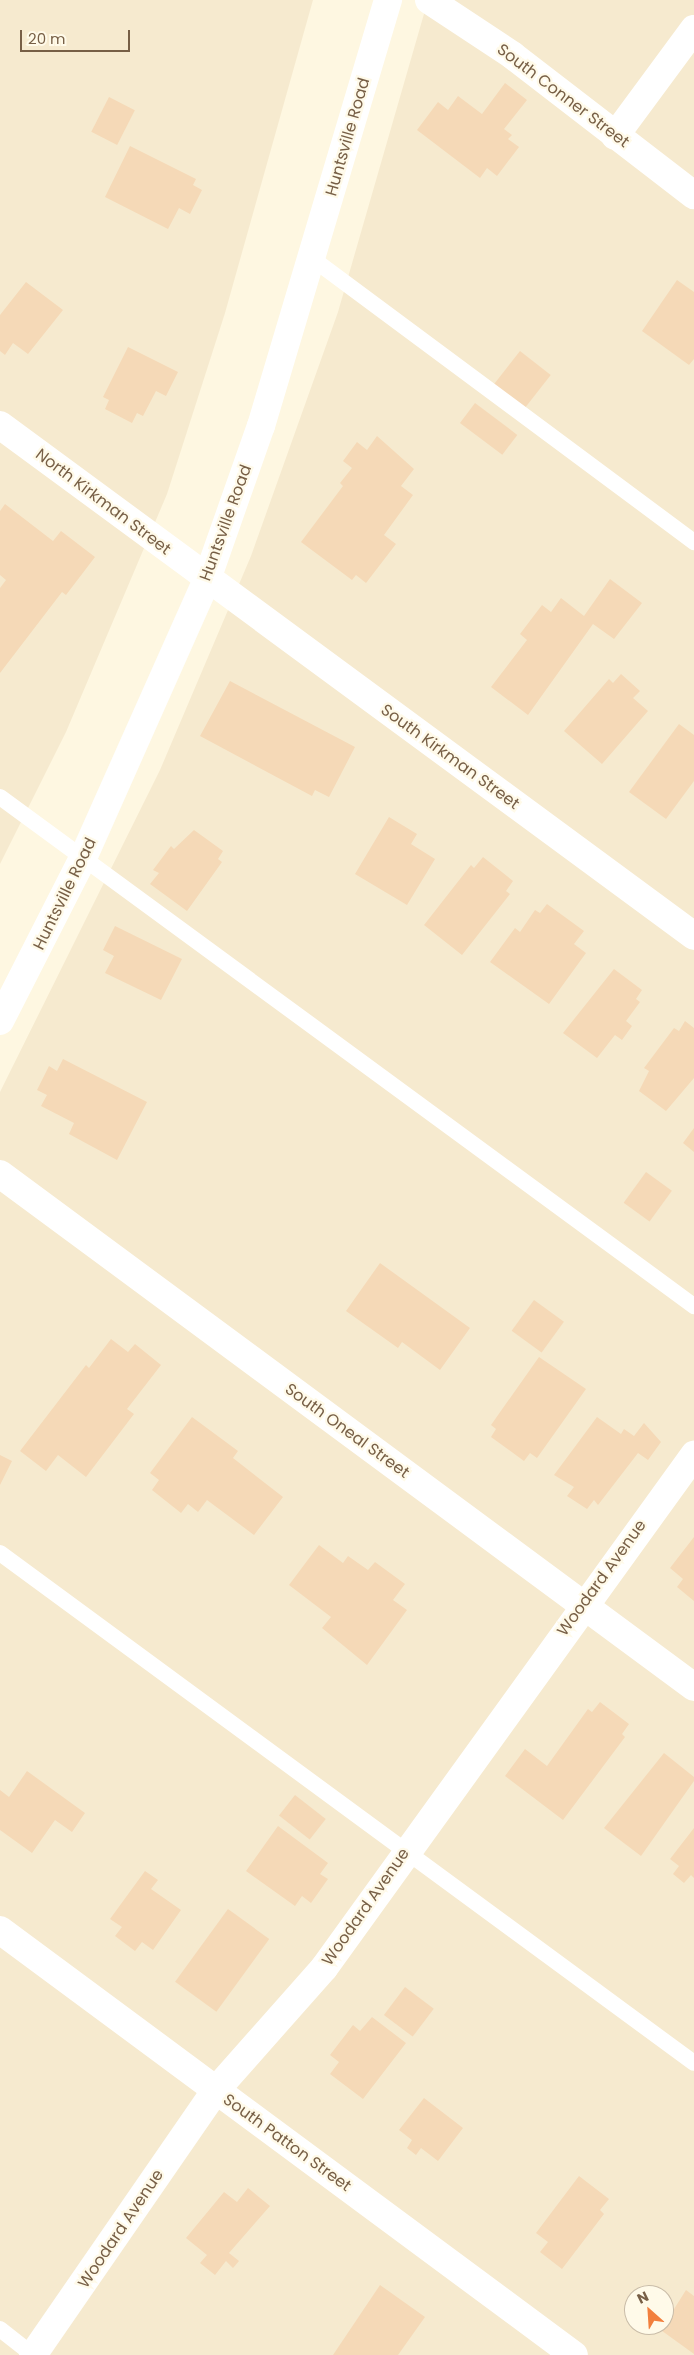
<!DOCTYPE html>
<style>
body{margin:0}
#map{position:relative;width:694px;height:2355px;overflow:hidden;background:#fef7e1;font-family:Poppins,sans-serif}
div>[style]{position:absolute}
.residential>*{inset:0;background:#f6eacf}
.building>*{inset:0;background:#f5d9b7;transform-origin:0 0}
.lane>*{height:16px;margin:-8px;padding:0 8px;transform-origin:8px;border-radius:8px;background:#fff}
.street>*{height:28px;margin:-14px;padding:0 14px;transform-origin:14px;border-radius:14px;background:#fff}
.secondary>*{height:28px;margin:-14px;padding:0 14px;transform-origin:14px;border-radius:14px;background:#fff}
span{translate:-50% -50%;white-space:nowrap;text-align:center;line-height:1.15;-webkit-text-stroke:4.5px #fffae9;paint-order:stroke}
.street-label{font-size:16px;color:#775f46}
.north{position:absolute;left:624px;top:2285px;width:50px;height:50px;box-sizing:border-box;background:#fffae9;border:1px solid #c9bca8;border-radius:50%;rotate:334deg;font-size:14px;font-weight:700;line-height:20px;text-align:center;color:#775f46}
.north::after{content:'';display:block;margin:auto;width:18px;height:22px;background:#f27f3d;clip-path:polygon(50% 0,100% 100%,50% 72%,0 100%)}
.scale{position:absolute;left:20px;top:30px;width:110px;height:22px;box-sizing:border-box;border:2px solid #775f46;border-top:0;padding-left:6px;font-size:15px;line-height:18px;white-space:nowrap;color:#775f46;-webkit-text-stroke:4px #fffae9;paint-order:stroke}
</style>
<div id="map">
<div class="residential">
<i style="clip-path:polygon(0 0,313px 0,225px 313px,167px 494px,66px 732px,0 864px)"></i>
<i style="clip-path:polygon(evenodd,428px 0,694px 0,694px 2355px,0 2355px,0 1092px,160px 770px,251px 556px,338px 312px,428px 0,634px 2295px,664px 2295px,664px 2325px,634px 2325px,634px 2295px)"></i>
</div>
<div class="building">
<i style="clip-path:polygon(505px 83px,527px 100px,504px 129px,512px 135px,508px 139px,519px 147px,497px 176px,487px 168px,480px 178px,417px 130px,438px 102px,448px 110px,458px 96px,482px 114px)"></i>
<i style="left:109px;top:97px;width:29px;height:39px;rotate:27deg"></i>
<i style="clip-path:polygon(130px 146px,196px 179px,193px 185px,202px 190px,190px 214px,179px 208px,168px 229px,105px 197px)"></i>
<i style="clip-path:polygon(677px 280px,694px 292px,694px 359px,689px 365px,642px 331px)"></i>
<i style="clip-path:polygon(26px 282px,63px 310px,28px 354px,13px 343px,5px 355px,0 351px,0 315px)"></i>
<i style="clip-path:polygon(128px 347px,178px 372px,166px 396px,156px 391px,143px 416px,137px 413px,132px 423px,105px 409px,109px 400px,103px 397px)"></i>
<i style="left:520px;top:351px;width:39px;height:48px;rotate:38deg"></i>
<i style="left:475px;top:403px;width:53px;height:25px;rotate:37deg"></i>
<i style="clip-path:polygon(377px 436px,414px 469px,401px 486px,413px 495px,384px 535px,396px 544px,366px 583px,356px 575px,352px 580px,301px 542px,343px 486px,340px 483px,352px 468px,343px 461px,357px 442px,367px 450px)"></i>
<i style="clip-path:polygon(5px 504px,53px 541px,61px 531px,95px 557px,66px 595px,62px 592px,0 673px,0 588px,6px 580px,0 575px,0 511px)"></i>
<i style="clip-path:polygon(610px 579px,642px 603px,614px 639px,593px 624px,528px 715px,491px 687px,527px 640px,520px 634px,542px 605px,551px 612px,561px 598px,584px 616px)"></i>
<i style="clip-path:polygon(621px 674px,640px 691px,633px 698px,648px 711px,602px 764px,564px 731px,609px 679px,613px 683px)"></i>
<i style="clip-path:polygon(230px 681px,355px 747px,329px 797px,315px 790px,312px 796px,200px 736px)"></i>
<i style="clip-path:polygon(679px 724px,694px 735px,694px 781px,666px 819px,629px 792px)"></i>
<i style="clip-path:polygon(389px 817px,417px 834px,411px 844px,435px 859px,407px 905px,355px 874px)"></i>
<i style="clip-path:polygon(194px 830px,223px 851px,218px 859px,222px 862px,187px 911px,150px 884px,159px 873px,153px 870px,171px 846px,174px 849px)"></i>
<i style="clip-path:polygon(483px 857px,513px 881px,506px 891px,510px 894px,462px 955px,424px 925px,471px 865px,474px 868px)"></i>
<i style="clip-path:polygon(547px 904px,584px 931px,574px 944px,586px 953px,549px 1004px,490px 962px,515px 928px,520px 932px,535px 910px,540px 913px)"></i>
<i style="clip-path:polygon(115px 926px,182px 959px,161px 1000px,105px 973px,114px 956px,103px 950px)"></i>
<i style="clip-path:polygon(614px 969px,642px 990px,636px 999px,640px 1002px,626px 1021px,632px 1026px,622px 1040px,615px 1035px,597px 1058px,563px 1033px)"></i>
<i style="clip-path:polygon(685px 1021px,694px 1028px,694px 1078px,666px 1111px,639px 1091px,649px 1071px,644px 1068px,674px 1028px,679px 1031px)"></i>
<i style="clip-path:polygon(63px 1059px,147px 1102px,117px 1160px,69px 1134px,74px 1123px,41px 1106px,47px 1095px,37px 1090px,49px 1066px,57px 1071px)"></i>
<i style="clip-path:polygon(694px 1128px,694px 1152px,683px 1143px)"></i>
<i style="left:646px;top:1172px;width:32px;height:38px;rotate:36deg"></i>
<i style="clip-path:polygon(380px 1263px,470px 1328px,440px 1370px,402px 1342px,398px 1348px,346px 1311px)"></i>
<i style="left:534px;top:1300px;width:37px;height:38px;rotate:36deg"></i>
<i style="clip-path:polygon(111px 1339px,128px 1352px,135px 1344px,161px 1365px,127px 1409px,134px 1414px,86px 1477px,58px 1455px,46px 1471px,20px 1451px,86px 1365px,89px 1368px)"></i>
<i style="clip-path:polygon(539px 1357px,586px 1389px,537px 1458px,530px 1453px,524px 1461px,491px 1437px,496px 1429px,491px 1425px)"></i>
<i style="clip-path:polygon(192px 1417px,238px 1451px,233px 1458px,283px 1497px,254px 1535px,207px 1500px,198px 1512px,188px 1504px,181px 1513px,152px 1490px,159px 1480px,150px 1473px)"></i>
<i style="clip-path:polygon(597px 1417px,621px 1434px,624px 1429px,634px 1436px,644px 1423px,661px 1442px,648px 1460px,638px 1453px,598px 1505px,594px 1500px,587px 1509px,567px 1496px,574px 1487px,554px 1475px)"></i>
<i style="clip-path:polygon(0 1455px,12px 1461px,0 1485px)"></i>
<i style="clip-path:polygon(694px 1537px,694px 1601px,677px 1587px,683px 1579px,670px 1568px)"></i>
<i style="clip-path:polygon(319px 1545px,343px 1563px,348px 1556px,368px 1570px,375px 1562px,405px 1584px,393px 1600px,407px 1610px,367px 1665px,322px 1628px,331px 1617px,289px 1585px)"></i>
<i style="clip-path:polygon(600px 1702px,629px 1724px,622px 1734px,625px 1737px,563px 1820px,505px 1776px,525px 1749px,547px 1766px,588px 1709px,592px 1712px)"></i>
<i style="clip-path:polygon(664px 1753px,694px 1777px,694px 1781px,641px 1856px,604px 1828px)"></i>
<i style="clip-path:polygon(27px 1771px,85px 1813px,72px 1832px,55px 1820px,32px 1853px,0 1830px,0 1790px,9px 1797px)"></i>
<i style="left:295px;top:1795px;width:39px;height:26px;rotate:38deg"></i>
<i style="clip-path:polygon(278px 1826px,328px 1863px,320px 1874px,328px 1879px,311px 1903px,302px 1896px,295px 1906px,246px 1871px)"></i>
<i style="clip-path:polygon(694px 1828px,694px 1878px,691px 1875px,684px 1883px,673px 1874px,679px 1866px,670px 1859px)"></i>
<i style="clip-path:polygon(145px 1871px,158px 1880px,151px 1889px,181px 1910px,153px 1950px,142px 1942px,135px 1951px,115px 1936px,122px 1927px,110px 1919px)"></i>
<i style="left:228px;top:1909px;width:51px;height:90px;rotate:36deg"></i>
<i style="left:405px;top:1987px;width:36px;height:35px;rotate:37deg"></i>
<i style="clip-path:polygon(372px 2017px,406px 2043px,363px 2099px,330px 2074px,339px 2062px,330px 2055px,353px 2025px,360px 2031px)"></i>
<i style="clip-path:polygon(424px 2098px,463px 2128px,438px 2161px,421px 2148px,416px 2155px,407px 2148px,412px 2140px,399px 2130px)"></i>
<i style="clip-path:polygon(579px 2176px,609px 2199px,600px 2210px,604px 2214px,562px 2269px,540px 2252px,548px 2242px,536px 2233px)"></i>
<i style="clip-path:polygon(248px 2188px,270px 2206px,229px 2253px,239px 2261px,233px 2268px,226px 2261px,215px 2275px,200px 2263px,207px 2255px,186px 2238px,224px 2192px,237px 2202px)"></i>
<i style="clip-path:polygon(380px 2285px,425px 2317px,398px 2355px,333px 2355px)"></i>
<i style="clip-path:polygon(686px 2290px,694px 2296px,694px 2354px,658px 2328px,664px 2325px)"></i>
</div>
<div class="lane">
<i style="left:313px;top:259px;width:475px;rotate:36.6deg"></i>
<i style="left:0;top:797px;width:861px;rotate:36.26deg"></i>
<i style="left:0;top:1553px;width:861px;rotate:36.31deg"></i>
<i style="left:0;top:2329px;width:42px;rotate:38.2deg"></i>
</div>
<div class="street">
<i style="left:429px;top:0;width:100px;rotate:33.5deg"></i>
<i style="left:512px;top:55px;width:230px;rotate:37.6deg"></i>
<i style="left:615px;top:136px;width:133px;rotate:-53.6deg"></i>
<i style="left:0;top:425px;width:862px;rotate:36.36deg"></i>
<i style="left:0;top:1174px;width:863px;rotate:36.47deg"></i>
<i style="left:33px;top:2355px;width:322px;rotate:-55.4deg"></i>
<i style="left:216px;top:2090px;width:163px;rotate:-48.5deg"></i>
<i style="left:324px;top:1968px;width:633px;rotate:-54.2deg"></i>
</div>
<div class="secondary">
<i style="left:0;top:1021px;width:183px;rotate:-63deg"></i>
<i style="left:83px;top:858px;width:305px;rotate:-66deg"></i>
<i style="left:207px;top:579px;width:162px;rotate:-70.6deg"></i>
<i style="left:261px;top:426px;width:445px;rotate:-73.4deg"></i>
<i style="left:0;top:1930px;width:714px;rotate:36.52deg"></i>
</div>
<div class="street-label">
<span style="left:563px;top:96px;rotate:37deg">South Conner Street</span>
<span style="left:348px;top:137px;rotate:-74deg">Huntsville Road</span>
<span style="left:103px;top:502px;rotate:37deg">North Kirkman Street</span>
<span style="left:226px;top:523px;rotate:-70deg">Huntsville Road</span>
<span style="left:450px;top:757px;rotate:36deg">South Kirkman Street</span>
<span style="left:65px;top:894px;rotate:-64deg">Huntsville Road</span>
<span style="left:347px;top:1431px;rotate:36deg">South Oneal Street</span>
<span style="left:602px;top:1578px;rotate:-54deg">Woodard Avenue</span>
<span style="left:366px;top:1907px;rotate:-55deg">Woodard Avenue</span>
<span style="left:287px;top:2143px;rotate:36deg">South Patton Street</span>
<span style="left:121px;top:2229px;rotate:-56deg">Woodard Avenue</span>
</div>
<div class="north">N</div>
<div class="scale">20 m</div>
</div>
